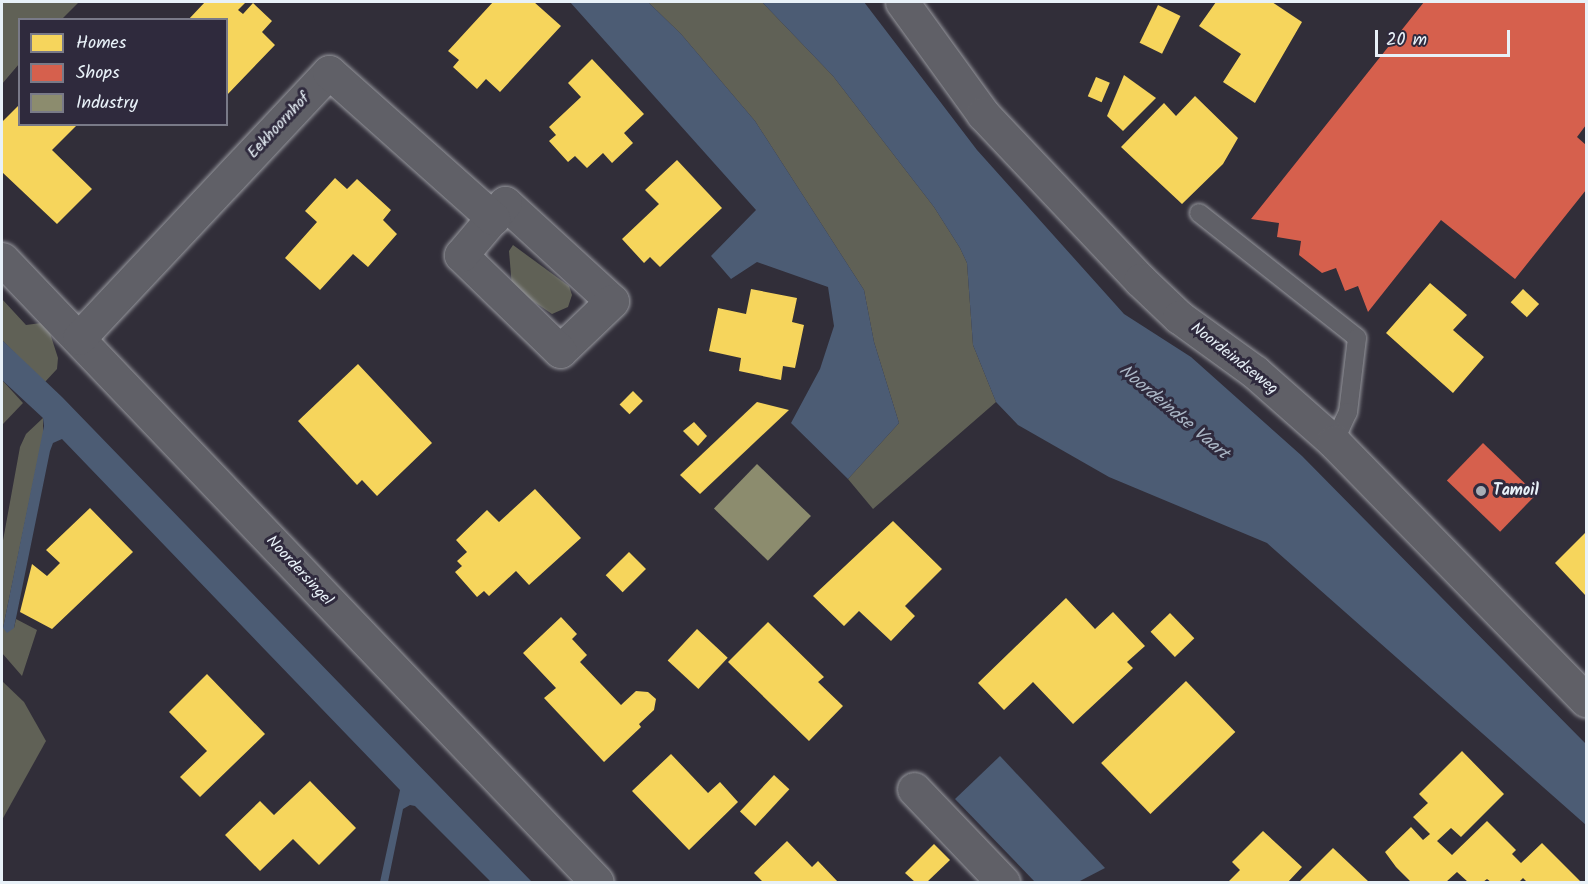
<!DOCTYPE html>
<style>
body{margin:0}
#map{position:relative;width:1588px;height:884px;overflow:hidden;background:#312e39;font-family:Kalam,sans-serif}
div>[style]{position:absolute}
.green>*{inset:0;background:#606156}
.water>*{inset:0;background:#4c5c74}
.homes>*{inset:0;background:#f6d55c;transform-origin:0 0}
.shops>*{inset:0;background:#d6604d;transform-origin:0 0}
.industry>*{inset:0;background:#8c8c6e;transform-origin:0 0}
.roads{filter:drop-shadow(0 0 2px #98999f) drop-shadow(0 0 2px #98999f)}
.lane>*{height:18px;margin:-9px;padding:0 9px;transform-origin:9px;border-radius:9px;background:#606067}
.street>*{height:33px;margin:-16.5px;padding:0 16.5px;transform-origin:16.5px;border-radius:16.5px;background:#606067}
.secondary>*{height:33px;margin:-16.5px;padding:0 16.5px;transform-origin:16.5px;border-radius:16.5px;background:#606067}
.dots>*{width:16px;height:16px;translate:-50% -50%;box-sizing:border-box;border:3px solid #2f2a3d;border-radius:50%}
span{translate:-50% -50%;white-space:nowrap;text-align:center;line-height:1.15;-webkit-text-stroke:6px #2f2a3d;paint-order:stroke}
.street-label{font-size:16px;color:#e8f1f8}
.poi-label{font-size:16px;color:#e8f1f8;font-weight:700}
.left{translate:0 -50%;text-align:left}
.water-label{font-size:18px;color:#abb7c6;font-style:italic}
.frame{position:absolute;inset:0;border:3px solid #e8f1f8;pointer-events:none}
.legend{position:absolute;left:18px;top:18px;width:210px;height:108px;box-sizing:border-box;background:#2f2a3d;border:2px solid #797a88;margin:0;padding:8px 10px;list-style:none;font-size:18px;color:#e8f1f8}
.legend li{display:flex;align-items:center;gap:12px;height:30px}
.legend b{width:30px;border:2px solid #797a88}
.scale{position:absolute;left:1375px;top:30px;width:135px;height:27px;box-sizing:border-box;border:3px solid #e8f1f8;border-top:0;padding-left:8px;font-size:18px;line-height:21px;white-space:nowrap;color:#e8f1f8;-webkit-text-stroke:4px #2f2a3d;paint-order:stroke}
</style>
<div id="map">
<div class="green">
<i style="clip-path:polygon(2px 2px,79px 2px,62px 19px,20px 20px,19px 64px,2px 84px)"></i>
<i style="clip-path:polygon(648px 2px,762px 2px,833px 76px,934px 207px,960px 248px,967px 263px,973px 345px,996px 402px,873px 509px,848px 479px,899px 423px,874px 342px,864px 290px,755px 121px,681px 34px)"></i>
<i style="clip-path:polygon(513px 245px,569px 286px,572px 295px,568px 307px,552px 314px,512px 287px,509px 251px)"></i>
<i style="clip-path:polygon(2px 299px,26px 325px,41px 323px,49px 330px,58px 358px,57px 369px,44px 383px,2px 340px)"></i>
<i style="clip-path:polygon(2px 380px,23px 403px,2px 425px)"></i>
<i style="clip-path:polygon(43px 418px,43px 435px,3px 628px,14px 628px,16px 619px,37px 630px,22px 676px,2px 653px,2px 546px,20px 447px,26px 434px)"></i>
<i style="clip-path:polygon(2px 681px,24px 702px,46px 741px,2px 820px)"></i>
</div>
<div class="water">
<i style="clip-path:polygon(570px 2px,648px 2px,681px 34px,755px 121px,864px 290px,874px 342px,899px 423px,848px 479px,791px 423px,820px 369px,834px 326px,828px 287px,757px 262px,731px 279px,711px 256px,756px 210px)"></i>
<i style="clip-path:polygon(762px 2px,864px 2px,977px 150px,1124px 314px,1191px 357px,1302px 456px,1586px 744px,1586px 825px,1267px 543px,1109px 477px,1018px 425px,996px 402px,973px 345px,967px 263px,960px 248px,934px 207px,833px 76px)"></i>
<i style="clip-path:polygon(2px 340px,62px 397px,532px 882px,491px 882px,415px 806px,410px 805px,403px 809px,388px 882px,380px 882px,400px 790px,62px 439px,53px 443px,50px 451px,14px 628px,7px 633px,3px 628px,44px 426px,43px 418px,2px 380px)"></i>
<i style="clip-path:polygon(1000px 756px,1105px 868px,1078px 882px,1035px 882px,955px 799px)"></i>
</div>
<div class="homes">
<i style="clip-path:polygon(205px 2px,246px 2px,238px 10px,243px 14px,253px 3px,272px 21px,262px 32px,275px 45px,226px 96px,226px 20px,188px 20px)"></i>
<i style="clip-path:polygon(493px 2px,534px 2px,561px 26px,500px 92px,486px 79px,477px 89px,453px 67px,459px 60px,448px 51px)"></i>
<i style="clip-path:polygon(1216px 2px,1272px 2px,1302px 22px,1255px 103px,1223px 82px,1241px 54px,1199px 26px)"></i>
<i style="left:1158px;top:5px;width:25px;height:42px;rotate:26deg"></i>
<i style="clip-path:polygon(592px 59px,644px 114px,624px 133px,633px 143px,612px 163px,603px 153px,587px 168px,575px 156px,568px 162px,549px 141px,556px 135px,549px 127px,581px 97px,568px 83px)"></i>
<i style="clip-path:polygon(1124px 75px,1156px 98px,1123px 131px,1107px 116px)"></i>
<i style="left:1096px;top:77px;width:15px;height:21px;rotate:23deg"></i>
<i style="clip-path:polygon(1195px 96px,1238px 138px,1223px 164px,1182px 204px,1121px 147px,1164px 103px,1176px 116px)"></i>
<i style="clip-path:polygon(20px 104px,20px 124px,78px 124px,52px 150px,92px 189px,57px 224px,2px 172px,2px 122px)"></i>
<i style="clip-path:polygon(677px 160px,722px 208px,660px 267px,650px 257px,644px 263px,622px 239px,659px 204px,645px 190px)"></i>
<i style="clip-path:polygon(335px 178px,347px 189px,357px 179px,391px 210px,383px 220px,397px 234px,368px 267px,353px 254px,320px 290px,285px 258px,317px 222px,305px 211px)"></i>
<i style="clip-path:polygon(1430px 283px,1467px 315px,1453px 330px,1484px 357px,1453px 393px,1386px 333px)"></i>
<i style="clip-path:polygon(751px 289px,797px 298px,792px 322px,804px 325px,795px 368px,783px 366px,781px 380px,739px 371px,741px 358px,709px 351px,718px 308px,746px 314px)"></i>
<i style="left:1523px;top:289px;width:22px;height:18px;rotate:43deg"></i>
<i style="clip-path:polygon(358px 364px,432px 443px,377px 496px,362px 480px,357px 485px,298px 421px)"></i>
<i style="left:633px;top:391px;width:14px;height:19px;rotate:45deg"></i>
<i style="clip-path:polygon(757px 402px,789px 410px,700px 494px,680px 475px)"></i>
<i style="clip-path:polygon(694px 422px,707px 436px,698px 446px,683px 431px)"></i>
<i style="clip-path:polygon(535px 489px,581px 538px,529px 585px,516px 571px,489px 596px,484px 591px,477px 597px,455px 572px,462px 566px,457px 561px,467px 552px,456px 540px,487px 510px,499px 522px)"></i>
<i style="clip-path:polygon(90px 508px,133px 552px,52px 629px,20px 612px,32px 564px,47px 576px,60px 563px,46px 550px)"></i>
<i style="clip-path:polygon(893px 521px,942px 569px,905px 606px,915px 616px,891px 641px,859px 611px,844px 626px,813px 596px)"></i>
<i style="clip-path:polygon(1586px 532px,1586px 596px,1555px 563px)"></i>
<i style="left:629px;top:552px;width:24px;height:33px;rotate:45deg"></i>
<i style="clip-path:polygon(1066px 598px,1095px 629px,1113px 612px,1145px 646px,1127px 662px,1133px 668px,1073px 724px,1033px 682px,1004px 710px,978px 683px)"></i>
<i style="left:1170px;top:613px;width:35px;height:27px;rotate:46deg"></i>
<i style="clip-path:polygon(561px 617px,577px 634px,572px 639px,587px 655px,580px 662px,621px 705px,636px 691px,648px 692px,656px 699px,654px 710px,639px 724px,641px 727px,604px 762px,544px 698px,556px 688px,523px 653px)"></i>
<i style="clip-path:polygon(768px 622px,824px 677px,818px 682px,843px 706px,809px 741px,728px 662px)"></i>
<i style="left:697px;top:629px;width:42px;height:43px;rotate:43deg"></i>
<i style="clip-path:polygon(207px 674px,265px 734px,200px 797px,180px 777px,207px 751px,169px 712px)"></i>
<i style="left:1186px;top:681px;width:71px;height:118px;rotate:46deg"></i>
<i style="clip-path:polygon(1462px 751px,1504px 794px,1461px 837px,1451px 828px,1437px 841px,1452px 855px,1487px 821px,1516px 850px,1512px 854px,1521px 863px,1542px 843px,1581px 882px,1527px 882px,1523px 878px,1519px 882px,1491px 882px,1487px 879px,1483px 882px,1468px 882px,1457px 872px,1446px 882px,1411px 882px,1396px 867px,1385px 852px,1411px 827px,1423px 840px,1430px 834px,1413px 817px,1428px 803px,1419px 794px)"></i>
<i style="clip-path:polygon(671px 754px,708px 793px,720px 782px,738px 802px,689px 850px,632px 791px)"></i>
<i style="left:774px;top:775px;width:21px;height:50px;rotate:43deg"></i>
<i style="clip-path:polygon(310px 781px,356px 828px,319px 865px,293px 839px,260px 871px,225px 835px,260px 801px,274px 815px)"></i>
<i style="clip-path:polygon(1263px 831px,1302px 867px,1288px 882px,1228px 882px,1240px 870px,1232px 862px)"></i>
<i style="clip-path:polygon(787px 841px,812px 867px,818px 861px,838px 882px,763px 882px,754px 873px)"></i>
<i style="clip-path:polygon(934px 844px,950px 860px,927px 882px,915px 882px,905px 873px)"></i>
<i style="clip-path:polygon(1333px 848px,1369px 882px,1299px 882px)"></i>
</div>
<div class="shops">
<i style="clip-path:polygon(1424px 2px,1586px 2px,1586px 125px,1577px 137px,1586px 145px,1586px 190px,1515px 279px,1441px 220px,1368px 312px,1358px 286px,1345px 291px,1336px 268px,1322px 273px,1299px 255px,1301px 241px,1277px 237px,1279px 223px,1251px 219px)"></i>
<i style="left:1483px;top:443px;width:74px;height:52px;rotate:44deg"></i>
</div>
<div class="industry">
<i style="left:757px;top:464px;width:75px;height:62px;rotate:44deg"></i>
</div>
<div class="roads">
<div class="lane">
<i style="left:1199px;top:213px;width:201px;rotate:38.3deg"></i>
<i style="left:1357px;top:338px;width:75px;rotate:96.9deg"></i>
<i style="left:1348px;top:412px;width:33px;rotate:115deg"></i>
</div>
<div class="street">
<i style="left:505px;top:203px;width:145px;rotate:42.5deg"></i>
<i style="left:612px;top:301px;width:72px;rotate:136.1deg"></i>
<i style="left:560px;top:351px;width:138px;rotate:-135.9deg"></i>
<i style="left:461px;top:255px;width:68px;rotate:-49.8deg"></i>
<i style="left:2px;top:259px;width:861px;rotate:46.32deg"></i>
<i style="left:79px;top:338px;width:365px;rotate:-46.8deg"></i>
<i style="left:329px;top:72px;width:220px;rotate:41.7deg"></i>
<i style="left:914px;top:789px;width:129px;rotate:46.3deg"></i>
</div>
<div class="secondary">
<i style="left:902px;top:2px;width:138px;rotate:54.1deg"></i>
<i style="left:983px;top:114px;width:228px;rotate:46.6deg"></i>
<i style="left:1140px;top:280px;width:54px;rotate:43.5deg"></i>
<i style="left:1179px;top:317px;width:94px;rotate:35.9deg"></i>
<i style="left:1255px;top:372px;width:106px;rotate:41.5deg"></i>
<i style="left:1334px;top:442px;width:361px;rotate:45.7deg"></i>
</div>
</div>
<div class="dots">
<i style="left:1481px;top:491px;background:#a8adb5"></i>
</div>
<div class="street-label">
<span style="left:279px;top:126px;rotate:-47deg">Eekhoornhof</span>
<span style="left:1234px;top:359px;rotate:38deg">Noordeindseweg</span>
<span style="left:299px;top:571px;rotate:47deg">Noordersingel</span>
</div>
<div class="poi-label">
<span class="left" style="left:1493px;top:491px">Tamoil</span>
</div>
<div class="water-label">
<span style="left:1173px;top:413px;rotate:40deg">Noordeindse Vaart</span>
</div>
<div class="frame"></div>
<ul class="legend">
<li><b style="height:16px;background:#f6d55c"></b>Homes</li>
<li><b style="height:16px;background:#d6604d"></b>Shops</li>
<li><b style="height:16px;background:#8c8c6e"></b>Industry</li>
</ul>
<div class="scale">20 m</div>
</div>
